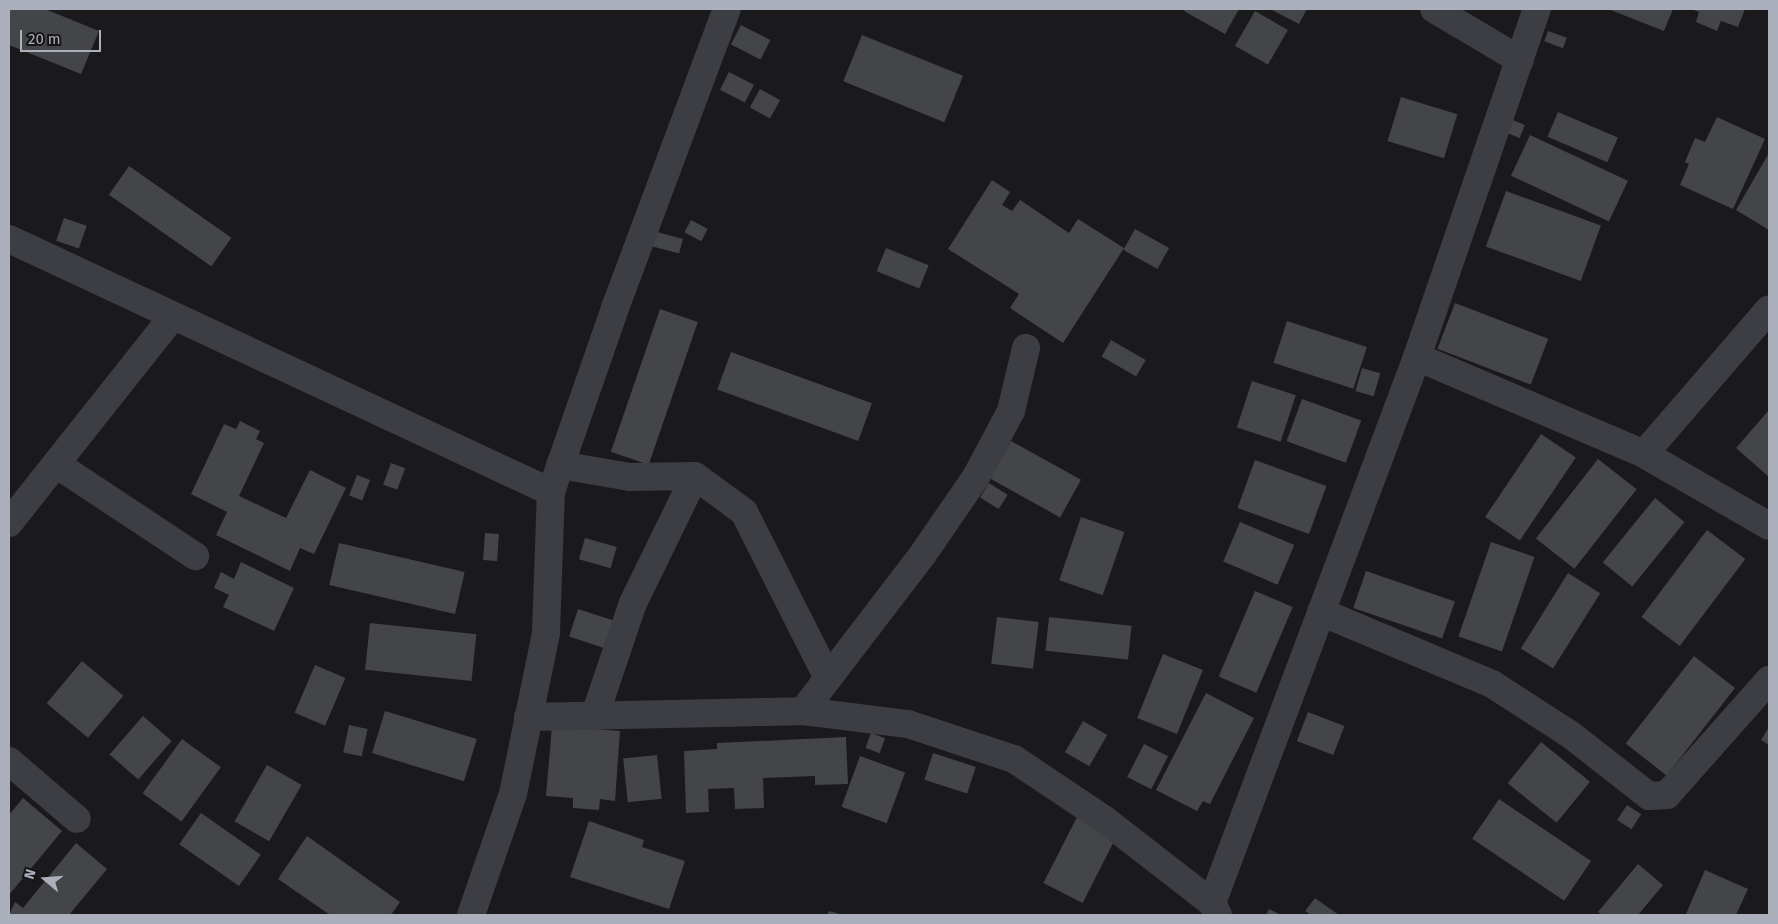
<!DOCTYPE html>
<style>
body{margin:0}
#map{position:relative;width:1778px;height:924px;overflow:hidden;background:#1a1a1c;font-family:"Fira Sans",sans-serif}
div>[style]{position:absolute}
.building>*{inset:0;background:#444549;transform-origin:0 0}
.minor>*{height:28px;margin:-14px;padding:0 14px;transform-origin:14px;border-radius:14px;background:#3d3d44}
span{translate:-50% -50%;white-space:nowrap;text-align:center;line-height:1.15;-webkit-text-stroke:4.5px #151518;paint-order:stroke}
.frame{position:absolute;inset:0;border:10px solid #acb0bc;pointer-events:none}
.north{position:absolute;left:20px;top:854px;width:50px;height:50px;-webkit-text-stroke:4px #151518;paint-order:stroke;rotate:288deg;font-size:14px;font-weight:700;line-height:20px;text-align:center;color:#acb0bc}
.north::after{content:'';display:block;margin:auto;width:18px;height:22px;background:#acb0bc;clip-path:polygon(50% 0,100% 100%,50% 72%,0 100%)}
.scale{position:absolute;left:20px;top:30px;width:81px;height:22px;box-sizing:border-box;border:2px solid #acb0bc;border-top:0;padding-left:6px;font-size:15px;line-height:18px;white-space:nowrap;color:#acb0bc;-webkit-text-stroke:4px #151518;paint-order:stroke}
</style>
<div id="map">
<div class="building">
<i style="clip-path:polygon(9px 9px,45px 9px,99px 31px,81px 74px,9px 45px)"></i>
<i style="clip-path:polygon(1186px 9px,1239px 9px,1225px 34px,1184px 11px)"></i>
<i style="clip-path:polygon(1270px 9px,1307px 9px,1299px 24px)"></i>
<i style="clip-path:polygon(1608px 9px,1673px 9px,1664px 31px)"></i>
<i style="clip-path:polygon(1691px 9px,1745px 9px,1738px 27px,1721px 21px,1717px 31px,1696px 22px,1699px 12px)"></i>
<i style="left:1255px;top:11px;width:38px;height:40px;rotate:30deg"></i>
<i style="left:741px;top:25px;width:33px;height:22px;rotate:27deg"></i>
<i style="left:1548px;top:31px;width:20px;height:11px;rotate:20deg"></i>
<i style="left:862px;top:35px;width:109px;height:50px;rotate:22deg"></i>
<i style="left:729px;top:72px;width:28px;height:20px;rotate:27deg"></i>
<i style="left:760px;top:89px;width:23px;height:21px;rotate:29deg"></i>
<i style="left:1401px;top:97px;width:59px;height:46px;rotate:17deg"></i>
<i style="left:1558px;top:112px;width:65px;height:27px;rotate:23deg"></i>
<i style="clip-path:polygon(1717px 117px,1765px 139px,1733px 209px,1680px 185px,1689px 164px,1685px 162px,1695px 138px,1705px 142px)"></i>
<i style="left:1510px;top:119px;width:16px;height:14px;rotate:22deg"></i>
<i style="left:1530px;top:135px;width:108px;height:45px;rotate:25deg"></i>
<i style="clip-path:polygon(1769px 153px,1769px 230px,1736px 210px)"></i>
<i style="left:129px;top:166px;width:125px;height:35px;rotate:35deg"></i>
<i style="clip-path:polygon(992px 180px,1010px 192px,1002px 205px,1012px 211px,1020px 200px,1069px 233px,1078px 219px,1124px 248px,1063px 343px,1010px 308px,1019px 294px,948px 249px)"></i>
<i style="left:1506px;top:191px;width:101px;height:59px;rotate:20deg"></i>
<i style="left:64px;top:218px;width:24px;height:24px;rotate:19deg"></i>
<i style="left:691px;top:220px;width:19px;height:14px;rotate:28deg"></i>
<i style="left:1135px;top:229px;width:39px;height:24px;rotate:29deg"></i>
<i style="left:653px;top:231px;width:31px;height:15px;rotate:15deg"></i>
<i style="left:886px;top:248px;width:46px;height:25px;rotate:22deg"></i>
<i style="left:1455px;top:303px;width:100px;height:49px;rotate:21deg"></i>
<i style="left:660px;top:309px;width:40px;height:151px;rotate:19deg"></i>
<i style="left:1287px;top:321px;width:84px;height:44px;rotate:18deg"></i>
<i style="left:1111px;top:340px;width:40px;height:19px;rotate:30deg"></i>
<i style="left:731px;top:352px;width:150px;height:40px;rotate:20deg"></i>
<i style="left:1362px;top:368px;width:19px;height:24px;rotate:16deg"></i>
<i style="left:1252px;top:381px;width:46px;height:49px;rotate:18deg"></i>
<i style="left:1302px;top:399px;width:63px;height:45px;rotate:20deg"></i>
<i style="clip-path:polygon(1769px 410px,1769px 477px,1736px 448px)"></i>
<i style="clip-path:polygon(240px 421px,260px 431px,256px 439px,264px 443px,239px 496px,286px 518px,310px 470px,346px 488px,314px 554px,300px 548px,290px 571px,216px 535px,227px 512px,191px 494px,224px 424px,236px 429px)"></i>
<i style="left:1541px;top:434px;width:42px;height:100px;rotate:34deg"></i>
<i style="left:1011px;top:441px;width:80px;height:43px;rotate:29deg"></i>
<i style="left:1598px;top:459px;width:49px;height:101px;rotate:38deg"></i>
<i style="left:1255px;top:460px;width:76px;height:51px;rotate:20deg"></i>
<i style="left:391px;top:463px;width:15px;height:23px;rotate:20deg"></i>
<i style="left:357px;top:475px;width:14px;height:22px;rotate:21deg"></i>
<i style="left:989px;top:483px;width:22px;height:17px;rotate:32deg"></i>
<i style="left:1655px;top:498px;width:38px;height:83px;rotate:39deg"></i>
<i style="left:1081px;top:517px;width:46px;height:67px;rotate:19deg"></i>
<i style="left:1240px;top:522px;width:59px;height:43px;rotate:23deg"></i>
<i style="left:1707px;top:530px;width:48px;height:109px;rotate:37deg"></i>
<i style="left:485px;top:533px;width:14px;height:27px;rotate:4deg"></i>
<i style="left:585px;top:538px;width:33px;height:22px;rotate:16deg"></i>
<i style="left:1491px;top:542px;width:46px;height:100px;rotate:19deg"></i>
<i style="left:339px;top:543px;width:129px;height:43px;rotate:13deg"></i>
<i style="clip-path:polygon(241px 562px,294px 588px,274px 631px,223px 607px,229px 595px,214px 588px,221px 572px,234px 579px)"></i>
<i style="left:1366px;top:571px;width:94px;height:39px;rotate:19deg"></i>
<i style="left:1568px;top:573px;width:38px;height:89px;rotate:32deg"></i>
<i style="left:1255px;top:591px;width:41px;height:93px;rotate:23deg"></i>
<i style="left:578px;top:609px;width:39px;height:29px;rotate:18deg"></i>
<i style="left:997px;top:617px;width:42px;height:47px;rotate:7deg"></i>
<i style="left:1049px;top:617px;width:83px;height:34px;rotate:6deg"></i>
<i style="left:370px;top:623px;width:107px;height:47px;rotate:6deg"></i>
<i style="left:1163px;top:654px;width:43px;height:69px;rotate:22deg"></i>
<i style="left:1694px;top:656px;width:52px;height:111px;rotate:38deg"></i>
<i style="left:82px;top:661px;width:54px;height:55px;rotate:40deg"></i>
<i style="left:315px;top:665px;width:33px;height:52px;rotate:23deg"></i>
<i style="clip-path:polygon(1206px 693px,1254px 718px,1210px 804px,1203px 801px,1197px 811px,1156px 790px)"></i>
<i style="left:385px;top:711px;width:96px;height:44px;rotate:17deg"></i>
<i style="left:1308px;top:712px;width:39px;height:31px;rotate:21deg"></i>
<i style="left:143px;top:716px;width:38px;height:51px;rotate:41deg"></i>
<i style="left:1083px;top:721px;width:28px;height:36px;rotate:30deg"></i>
<i style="left:349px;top:725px;width:19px;height:28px;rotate:12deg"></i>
<i style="clip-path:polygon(552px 726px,620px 731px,615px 801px,600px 799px,599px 810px,573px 808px,573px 798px,546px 796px)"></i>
<i style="clip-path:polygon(1769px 727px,1769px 745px,1761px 740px)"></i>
<i style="left:871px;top:733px;width:15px;height:16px;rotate:20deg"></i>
<i style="clip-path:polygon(846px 737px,848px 784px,815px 785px,815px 776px,763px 778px,764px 808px,735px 809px,734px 788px,708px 789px,709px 812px,686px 813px,684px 751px,717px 749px,717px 743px)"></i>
<i style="left:182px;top:739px;width:48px;height:67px;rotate:36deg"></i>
<i style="left:1541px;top:742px;width:63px;height:53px;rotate:39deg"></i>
<i style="left:1144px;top:744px;width:27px;height:37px;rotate:27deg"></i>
<i style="left:933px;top:753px;width:45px;height:28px;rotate:18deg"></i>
<i style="left:657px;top:755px;width:44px;height:34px;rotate:84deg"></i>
<i style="left:860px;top:756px;width:48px;height:54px;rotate:20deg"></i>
<i style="left:267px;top:765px;width:40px;height:65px;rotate:30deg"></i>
<i style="clip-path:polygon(23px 798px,62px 831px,9px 895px,9px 815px)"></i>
<i style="left:1499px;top:799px;width:111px;height:48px;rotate:34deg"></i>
<i style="left:1627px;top:805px;width:17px;height:18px;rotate:33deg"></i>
<i style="left:201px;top:813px;width:73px;height:38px;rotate:35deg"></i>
<i style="left:1077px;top:817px;width:44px;height:74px;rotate:27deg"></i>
<i style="clip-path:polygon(589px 821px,644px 840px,642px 847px,685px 861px,669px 909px,570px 877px)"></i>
<i style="clip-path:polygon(307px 836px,400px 902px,391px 915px,330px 915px,278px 879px)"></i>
<i style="clip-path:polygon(76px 843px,107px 869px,69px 915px,9px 915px,15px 902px,23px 908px)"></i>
<i style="clip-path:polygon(1638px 864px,1663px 885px,1638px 915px,1602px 915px,1598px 912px)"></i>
<i style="clip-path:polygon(1705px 870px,1748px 889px,1736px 915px,1686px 914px)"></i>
<i style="clip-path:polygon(1315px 898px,1339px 915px,1311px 915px,1305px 911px)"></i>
<i style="clip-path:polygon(1269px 909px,1281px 915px,1266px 915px)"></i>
<i style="clip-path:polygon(829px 911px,843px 915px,827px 915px)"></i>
</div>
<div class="minor">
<i style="left:1434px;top:9px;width:100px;rotate:30.7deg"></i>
<i style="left:9px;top:239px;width:598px;rotate:25.02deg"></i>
<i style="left:1417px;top:357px;width:247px;rotate:23.1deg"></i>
<i style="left:1644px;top:454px;width:144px;rotate:29.9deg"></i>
<i style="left:1644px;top:454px;width:191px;rotate:-49.2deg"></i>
<i style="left:56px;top:464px;width:167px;rotate:33.5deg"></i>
<i style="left:560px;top:465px;width:71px;rotate:9.7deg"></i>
<i style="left:630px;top:477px;width:65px;rotate:-0.9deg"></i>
<i style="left:695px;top:476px;width:61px;rotate:36.3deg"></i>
<i style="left:744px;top:512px;width:186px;rotate:63.2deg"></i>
<i style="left:9px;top:523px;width:264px;rotate:-51.6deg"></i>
<i style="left:1321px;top:612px;width:186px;rotate:22.8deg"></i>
<i style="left:1492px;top:684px;width:94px;rotate:32.8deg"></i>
<i style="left:1571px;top:735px;width:99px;rotate:38deg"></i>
<i style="left:1649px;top:796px;width:18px;rotate:-3deg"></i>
<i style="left:1667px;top:795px;width:154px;rotate:-48.4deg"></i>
<i style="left:803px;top:711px;width:198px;rotate:-52.6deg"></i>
<i style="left:923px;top:554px;width:93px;rotate:-55.5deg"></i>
<i style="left:976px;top:477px;width:75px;rotate:-62.1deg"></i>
<i style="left:1011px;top:411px;width:65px;rotate:-76.6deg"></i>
<i style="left:595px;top:715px;width:118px;rotate:-71.3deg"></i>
<i style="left:633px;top:603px;width:141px;rotate:-64deg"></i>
<i style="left:528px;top:717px;width:275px;rotate:-1.2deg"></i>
<i style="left:803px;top:711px;width:106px;rotate:7.1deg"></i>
<i style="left:908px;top:724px;width:112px;rotate:18.3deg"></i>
<i style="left:1014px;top:759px;width:110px;rotate:33.8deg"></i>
<i style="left:1105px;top:820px;width:135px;rotate:37.8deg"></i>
<i style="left:1212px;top:903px;width:13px;rotate:63deg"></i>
<i style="left:9px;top:761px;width:89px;rotate:40.5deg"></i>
<i style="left:1212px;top:903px;width:583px;rotate:-69.42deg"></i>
<i style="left:1417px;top:357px;width:368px;rotate:-71deg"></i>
<i style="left:471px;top:915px;width:128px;rotate:-70.9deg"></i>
<i style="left:513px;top:794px;width:164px;rotate:-78.4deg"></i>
<i style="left:546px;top:633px;width:141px;rotate:-88deg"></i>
<i style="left:551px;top:492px;width:195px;rotate:-70.8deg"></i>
<i style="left:615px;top:308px;width:319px;rotate:-69.5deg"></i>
</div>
<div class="frame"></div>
<div class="north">N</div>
<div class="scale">20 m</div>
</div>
